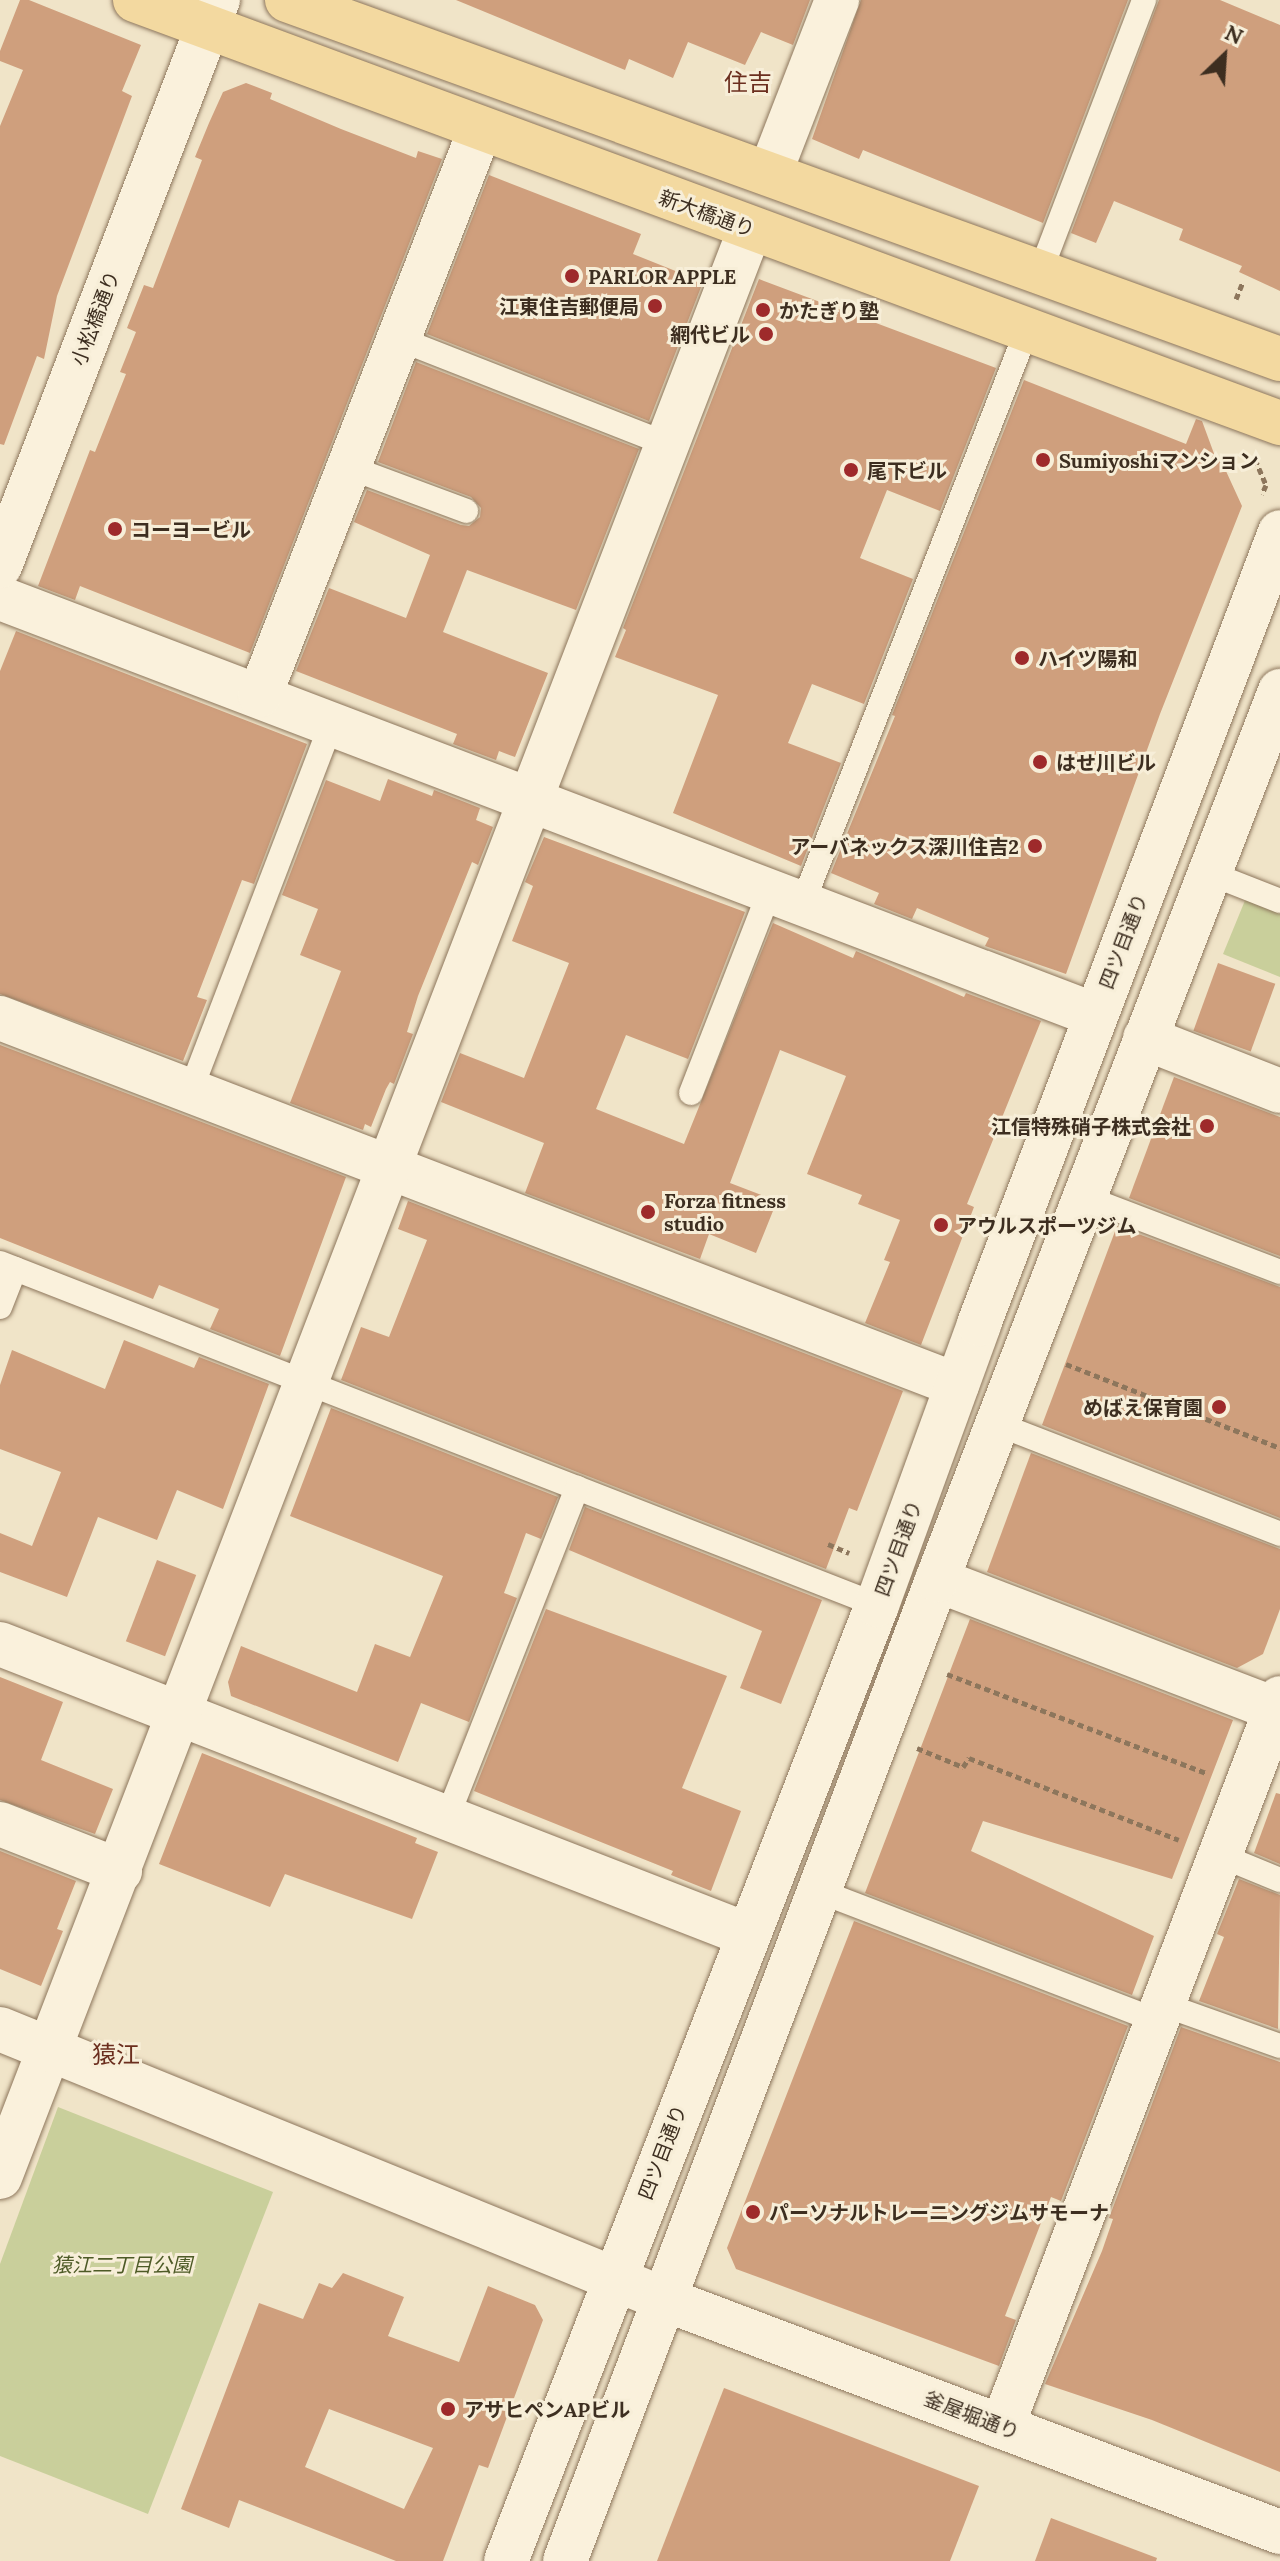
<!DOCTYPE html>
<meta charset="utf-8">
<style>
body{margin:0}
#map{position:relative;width:1280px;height:2561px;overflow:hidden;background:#f0e4c8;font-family:Lora,"Noto Sans JP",serif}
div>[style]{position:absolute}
.green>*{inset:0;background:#c9cf9b}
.building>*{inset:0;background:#cf9f7d;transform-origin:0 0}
.path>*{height:5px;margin-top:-2.5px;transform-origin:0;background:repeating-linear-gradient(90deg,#8d765c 0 6px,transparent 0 10px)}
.roads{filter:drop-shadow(0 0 2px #8d765c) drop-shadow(0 0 2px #8d765c)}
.lane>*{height:24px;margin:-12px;padding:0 12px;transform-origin:12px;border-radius:12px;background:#faf1dc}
.street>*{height:44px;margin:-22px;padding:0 22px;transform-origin:22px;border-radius:22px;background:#faf1dc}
.secondary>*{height:44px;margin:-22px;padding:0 22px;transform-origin:22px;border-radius:22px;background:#faf1dc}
.primary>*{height:44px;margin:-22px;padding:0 22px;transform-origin:22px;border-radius:22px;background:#f3d9a0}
.dots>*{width:22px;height:22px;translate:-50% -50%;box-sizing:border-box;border:4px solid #f7eed8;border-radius:50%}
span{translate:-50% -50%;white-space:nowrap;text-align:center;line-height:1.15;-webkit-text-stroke:6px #f7eed8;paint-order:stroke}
.street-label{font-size:20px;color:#3d2e20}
.poi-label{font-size:20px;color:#3d2e20;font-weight:700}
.left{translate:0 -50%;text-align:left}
.right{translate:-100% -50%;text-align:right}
.park-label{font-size:20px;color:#4d5a26;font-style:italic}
.quarter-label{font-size:24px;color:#6b2e1e}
.north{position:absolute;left:1184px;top:16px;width:80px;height:80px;-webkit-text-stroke:6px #f7eed8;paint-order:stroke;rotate:25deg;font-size:22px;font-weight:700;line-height:32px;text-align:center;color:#3d2e20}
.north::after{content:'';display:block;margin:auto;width:28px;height:36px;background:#3d2e20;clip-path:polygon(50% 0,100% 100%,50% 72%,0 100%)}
</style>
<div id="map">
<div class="green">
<i style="clip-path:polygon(1246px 898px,1280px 912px,1280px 977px,1223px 954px)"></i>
<i style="clip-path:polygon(58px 2107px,273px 2192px,148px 2514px,0 2456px,0 2264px)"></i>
</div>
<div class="building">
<i style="clip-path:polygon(20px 0,29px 0,141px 45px,122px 91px,132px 96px,57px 296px,44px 359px,37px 356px,4px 445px,0 444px,0 126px,23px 70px,0 61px,0 51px)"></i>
<i style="clip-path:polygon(456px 0,810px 0,793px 45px,761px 32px,745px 65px,688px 42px,673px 78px,629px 59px,625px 70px)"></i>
<i style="clip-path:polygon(861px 0,1128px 0,1043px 223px,863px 150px,859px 159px,812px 139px)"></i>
<i style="clip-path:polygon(1159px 0,1220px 0,1280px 25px,1280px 291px,1239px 272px,1242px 266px,1179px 240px,1183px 229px,1114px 201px,1096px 243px,1071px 233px)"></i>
<i style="clip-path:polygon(246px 83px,272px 93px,270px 99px,341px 129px,416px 158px,418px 151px,442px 159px,250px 653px,80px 586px,75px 600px,38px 586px,90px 450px,95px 452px,126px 374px,120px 372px,136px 332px,127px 328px,144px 285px,153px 288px,202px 160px,195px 157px,209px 123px,223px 92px)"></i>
<i style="clip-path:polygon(489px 175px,641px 234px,633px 254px,703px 282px,649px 421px,427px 334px)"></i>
<i style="clip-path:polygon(759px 279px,996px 368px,940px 511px,887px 490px,860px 558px,913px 579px,864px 704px,812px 684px,788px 743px,841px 763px,801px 866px,673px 813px,718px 695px,615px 657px,626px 630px,623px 628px)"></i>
<i style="clip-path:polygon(416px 362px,639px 449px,576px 610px,467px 570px,443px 632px,548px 673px,515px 757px,499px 751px,496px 760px,453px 744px,457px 734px,296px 671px,329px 588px,406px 618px,430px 555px,354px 522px,367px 490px,461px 525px,469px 526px,480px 517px,481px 508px,471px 497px,378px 462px)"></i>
<i style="clip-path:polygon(1024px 380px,1186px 444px,1196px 419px,1202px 421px,1216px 459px,1220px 458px,1242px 506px,1160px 714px,1066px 974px,985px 946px,989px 938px,917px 908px,912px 919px,874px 904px,879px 893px,831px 873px,895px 716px,892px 715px)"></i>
<i style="clip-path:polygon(16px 631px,307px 744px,254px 884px,242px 880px,197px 997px,207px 1000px,183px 1061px,0 994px,0 671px)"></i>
<i style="clip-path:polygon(388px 779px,432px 796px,434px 790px,480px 808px,476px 820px,493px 827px,478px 865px,472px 862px,418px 996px,407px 1032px,413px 1034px,394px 1084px,390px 1082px,386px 1089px,371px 1127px,365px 1124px,363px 1130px,290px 1103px,341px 971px,300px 955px,318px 909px,282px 895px,326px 780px,380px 801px)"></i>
<i style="clip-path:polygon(544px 837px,745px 912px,688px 1059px,626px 1035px,596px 1109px,684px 1144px,773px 923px,853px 958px,856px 951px,964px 997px,966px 993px,1041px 1021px,967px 1204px,974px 1207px,921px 1345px,865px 1323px,890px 1262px,884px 1260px,900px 1220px,858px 1204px,862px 1195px,807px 1174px,846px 1076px,780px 1050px,730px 1183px,777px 1201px,756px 1253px,709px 1234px,700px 1259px,525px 1193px,544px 1143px,441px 1102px,460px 1053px,524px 1078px,569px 963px,512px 941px,533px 886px,525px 882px)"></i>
<i style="left:1218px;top:963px;width:61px;height:72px;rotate:20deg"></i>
<i style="clip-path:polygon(0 1045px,346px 1177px,280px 1356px,210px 1329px,219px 1309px,159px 1285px,153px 1299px,0 1238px)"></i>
<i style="clip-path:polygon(1174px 1077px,1280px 1117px,1280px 1256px,1129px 1198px)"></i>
<i style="clip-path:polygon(408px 1201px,903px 1391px,857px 1511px,849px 1508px,826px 1569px,341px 1380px,361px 1327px,389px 1337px,427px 1240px,398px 1229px)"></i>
<i style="clip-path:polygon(1117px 1226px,1280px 1287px,1280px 1518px,1042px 1425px)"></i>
<i style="clip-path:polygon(124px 1340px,194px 1368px,199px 1357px,269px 1384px,223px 1509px,177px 1490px,157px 1540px,98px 1517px,67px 1597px,0 1572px,0 1533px,32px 1546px,61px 1472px,0 1449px,0 1385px,12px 1350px,105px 1389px)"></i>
<i style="clip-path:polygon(331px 1408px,558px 1497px,541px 1539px,526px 1533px,504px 1593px,517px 1598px,469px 1722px,421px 1703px,398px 1762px,231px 1696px,228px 1682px,241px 1646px,357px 1692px,375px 1644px,410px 1657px,443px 1576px,290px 1516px)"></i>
<i style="clip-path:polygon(1031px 1453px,1280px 1549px,1280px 1609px,1263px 1654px,1237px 1668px,987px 1572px)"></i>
<i style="clip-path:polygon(585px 1507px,822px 1600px,781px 1704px,740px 1688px,762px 1631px,569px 1550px)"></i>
<i style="left:157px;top:1560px;width:42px;height:87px;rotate:21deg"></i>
<i style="clip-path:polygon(546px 1609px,727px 1676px,682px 1788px,741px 1811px,711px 1891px,671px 1875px,673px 1871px,474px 1791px)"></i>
<i style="clip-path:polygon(970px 1619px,1233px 1720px,1172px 1879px,983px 1821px,971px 1851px,1154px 1936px,1132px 1995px,865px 1893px)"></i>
<i style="clip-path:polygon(0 1677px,63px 1702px,41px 1760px,113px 1789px,95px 1834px,0 1800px)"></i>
<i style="clip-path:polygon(202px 1753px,417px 1838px,415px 1843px,438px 1852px,412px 1919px,285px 1874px,270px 1907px,159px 1864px)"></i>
<i style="clip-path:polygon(1276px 1793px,1280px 1794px,1280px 1864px,1254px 1853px)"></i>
<i style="clip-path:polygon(0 1851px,76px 1881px,57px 1929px,63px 1931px,41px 1986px,0 1969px)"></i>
<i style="clip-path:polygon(1239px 1879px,1280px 1895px,1278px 2029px,1199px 2001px,1224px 1937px,1217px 1934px)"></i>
<i style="clip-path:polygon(854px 1921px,1128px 2026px,1061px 2201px,1051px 2197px,1005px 2316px,1016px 2320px,999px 2366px,736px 2269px,727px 2248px)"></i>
<i style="clip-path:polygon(1181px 2027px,1280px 2062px,1280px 2472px,1152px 2420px,1045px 2384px,1102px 2251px,1113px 2219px,1109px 2218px)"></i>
<i style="clip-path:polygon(evenodd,343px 2273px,404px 2297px,388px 2336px,459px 2362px,488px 2286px,535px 2305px,543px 2320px,488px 2468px,479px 2465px,443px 2561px,396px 2561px,239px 2500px,229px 2528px,181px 2509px,259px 2303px,303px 2319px,319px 2283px,332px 2288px,343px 2273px,329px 2409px,433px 2448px,404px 2509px,305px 2467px,329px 2409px)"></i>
<i style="clip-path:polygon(724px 2388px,979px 2486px,950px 2561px,657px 2561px)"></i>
<i style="clip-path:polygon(1051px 2518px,1157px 2558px,1156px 2561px,1035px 2561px)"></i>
</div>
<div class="path">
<i style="left:1236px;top:299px;width:18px;rotate:-68deg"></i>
<i style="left:1255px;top:459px;width:28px;rotate:67deg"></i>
<i style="left:1266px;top:485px;width:10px;rotate:114deg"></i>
<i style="left:1066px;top:1364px;width:230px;rotate:21.4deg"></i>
<i style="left:828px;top:1544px;width:23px;rotate:23deg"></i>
<i style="left:947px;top:1674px;width:277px;rotate:20.9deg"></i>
<i style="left:917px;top:1748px;width:50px;rotate:22.4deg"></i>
<i style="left:963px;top:1767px;width:11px;rotate:-56deg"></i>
<i style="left:969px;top:1758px;width:225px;rotate:21.3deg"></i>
</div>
<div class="roads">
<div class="lane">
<i style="left:1041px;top:270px;width:289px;rotate:-69.1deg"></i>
<i style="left:399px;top:339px;width:288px;rotate:21.4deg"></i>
<i style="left:348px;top:467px;width:126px;rotate:20.4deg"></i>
<i style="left:1209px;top:873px;width:76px;rotate:21.5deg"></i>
<i style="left:802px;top:905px;width:617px;rotate:-68.63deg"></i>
<i style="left:190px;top:1092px;width:395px;rotate:-69deg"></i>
<i style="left:691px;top:1093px;width:215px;rotate:-68.7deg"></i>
<i style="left:1084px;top:1197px;width:210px;rotate:20.9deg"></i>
<i style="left:0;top:1263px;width:941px;rotate:21.3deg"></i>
<i style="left:0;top:1307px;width:41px;rotate:-68.5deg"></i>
<i style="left:997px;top:1424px;width:304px;rotate:21.2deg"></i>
<i style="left:447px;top:1818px;width:355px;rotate:-68.5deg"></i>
<i style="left:1219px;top:1855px;width:66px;rotate:22.3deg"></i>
<i style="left:819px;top:1891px;width:360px;rotate:21deg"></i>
<i style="left:1162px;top:2004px;width:125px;rotate:19.6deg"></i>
</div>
<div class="street">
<i style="left:770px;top:173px;width:186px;rotate:-68.8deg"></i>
<i style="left:0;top:598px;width:1172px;rotate:20.85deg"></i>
<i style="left:260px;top:695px;width:606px;rotate:-68.73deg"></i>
<i style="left:0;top:1018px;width:1025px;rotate:20.98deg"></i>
<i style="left:1145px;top:1038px;width:145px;rotate:21.4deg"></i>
<i style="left:937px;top:1580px;width:367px;rotate:20.9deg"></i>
<i style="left:0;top:1644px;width:803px;rotate:21.26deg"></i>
<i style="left:0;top:1824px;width:129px;rotate:21.4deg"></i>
<i style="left:0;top:2177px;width:2087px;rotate:-68.94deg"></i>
<i style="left:1002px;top:2427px;width:780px;rotate:-69.13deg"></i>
</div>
<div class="secondary">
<i style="left:0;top:566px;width:607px;rotate:-68.94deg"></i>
<i style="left:0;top:2029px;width:717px;rotate:22.13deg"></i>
<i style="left:664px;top:2299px;width:659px;rotate:20.72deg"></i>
<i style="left:506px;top:2561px;width:1025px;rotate:-68.79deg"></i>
<i style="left:877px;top:1605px;width:299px;rotate:-70deg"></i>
<i style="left:979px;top:1324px;width:847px;rotate:-69.19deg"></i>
<i style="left:565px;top:2561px;width:1049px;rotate:-69.23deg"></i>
<i style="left:937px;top:1580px;width:953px;rotate:-68.9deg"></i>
</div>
<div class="primary">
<i style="left:135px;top:0;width:1221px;rotate:20.28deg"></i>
<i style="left:287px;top:0;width:1056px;rotate:19.88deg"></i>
</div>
</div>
<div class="dots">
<i style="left:572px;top:276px;background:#9e2a2b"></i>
<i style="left:655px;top:306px;background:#9e2a2b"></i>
<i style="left:763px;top:310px;background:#9e2a2b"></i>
<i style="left:766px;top:334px;background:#9e2a2b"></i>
<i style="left:1043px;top:460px;background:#9e2a2b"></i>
<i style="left:851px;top:470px;background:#9e2a2b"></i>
<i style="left:115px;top:529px;background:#9e2a2b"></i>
<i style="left:1022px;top:658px;background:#9e2a2b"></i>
<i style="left:1040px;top:762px;background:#9e2a2b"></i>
<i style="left:1035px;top:846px;background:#9e2a2b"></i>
<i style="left:1207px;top:1126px;background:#9e2a2b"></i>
<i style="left:648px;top:1212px;background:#9e2a2b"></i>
<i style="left:941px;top:1225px;background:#9e2a2b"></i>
<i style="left:1219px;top:1407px;background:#9e2a2b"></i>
<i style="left:753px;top:2212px;background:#9e2a2b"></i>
<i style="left:448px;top:2409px;background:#9e2a2b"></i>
</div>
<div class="street-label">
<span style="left:707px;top:213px;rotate:20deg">新大橋通り</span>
<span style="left:95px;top:318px;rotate:-69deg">小松橋通り</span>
<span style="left:1123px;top:941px;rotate:-69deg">四ツ目通り</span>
<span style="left:898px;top:1548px;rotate:-70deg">四ツ目通り</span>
<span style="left:662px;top:2152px;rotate:-69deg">四ツ目通り</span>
<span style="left:972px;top:2415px;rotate:21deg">釜屋堀通り</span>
</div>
<div class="poi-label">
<span class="left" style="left:588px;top:276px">PARLOR APPLE</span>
<span class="right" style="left:639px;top:306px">江東住吉郵便局</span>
<span class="left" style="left:779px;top:310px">かたぎり塾</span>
<span class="right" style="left:750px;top:334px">網代ビル</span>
<span class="left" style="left:1059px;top:460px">Sumiyoshiマンション</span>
<span class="left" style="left:867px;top:470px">尾下ビル</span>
<span class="left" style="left:131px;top:529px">コーヨービル</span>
<span class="left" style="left:1038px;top:658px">ハイツ陽和</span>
<span class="left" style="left:1056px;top:762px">はせ川ビル</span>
<span class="right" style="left:1019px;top:846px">アーバネックス深川住吉2</span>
<span class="right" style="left:1191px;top:1126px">江信特殊硝子株式会社</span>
<span class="left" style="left:664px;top:1212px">Forza fitness<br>studio</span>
<span class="left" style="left:957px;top:1225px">アウルスポーツジム</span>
<span class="right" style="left:1203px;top:1407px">めばえ保育園</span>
<span class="left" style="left:769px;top:2212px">パーソナルトレーニングジムサモーナ</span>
<span class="left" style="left:464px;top:2409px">アサヒペンAPビル</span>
</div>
<div class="park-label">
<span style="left:122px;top:2264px">猿江二丁目公園</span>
</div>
<div class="quarter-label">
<span style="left:748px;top:83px">住吉</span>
<span style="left:116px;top:2055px">猿江</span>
</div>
<div class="north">N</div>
</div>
